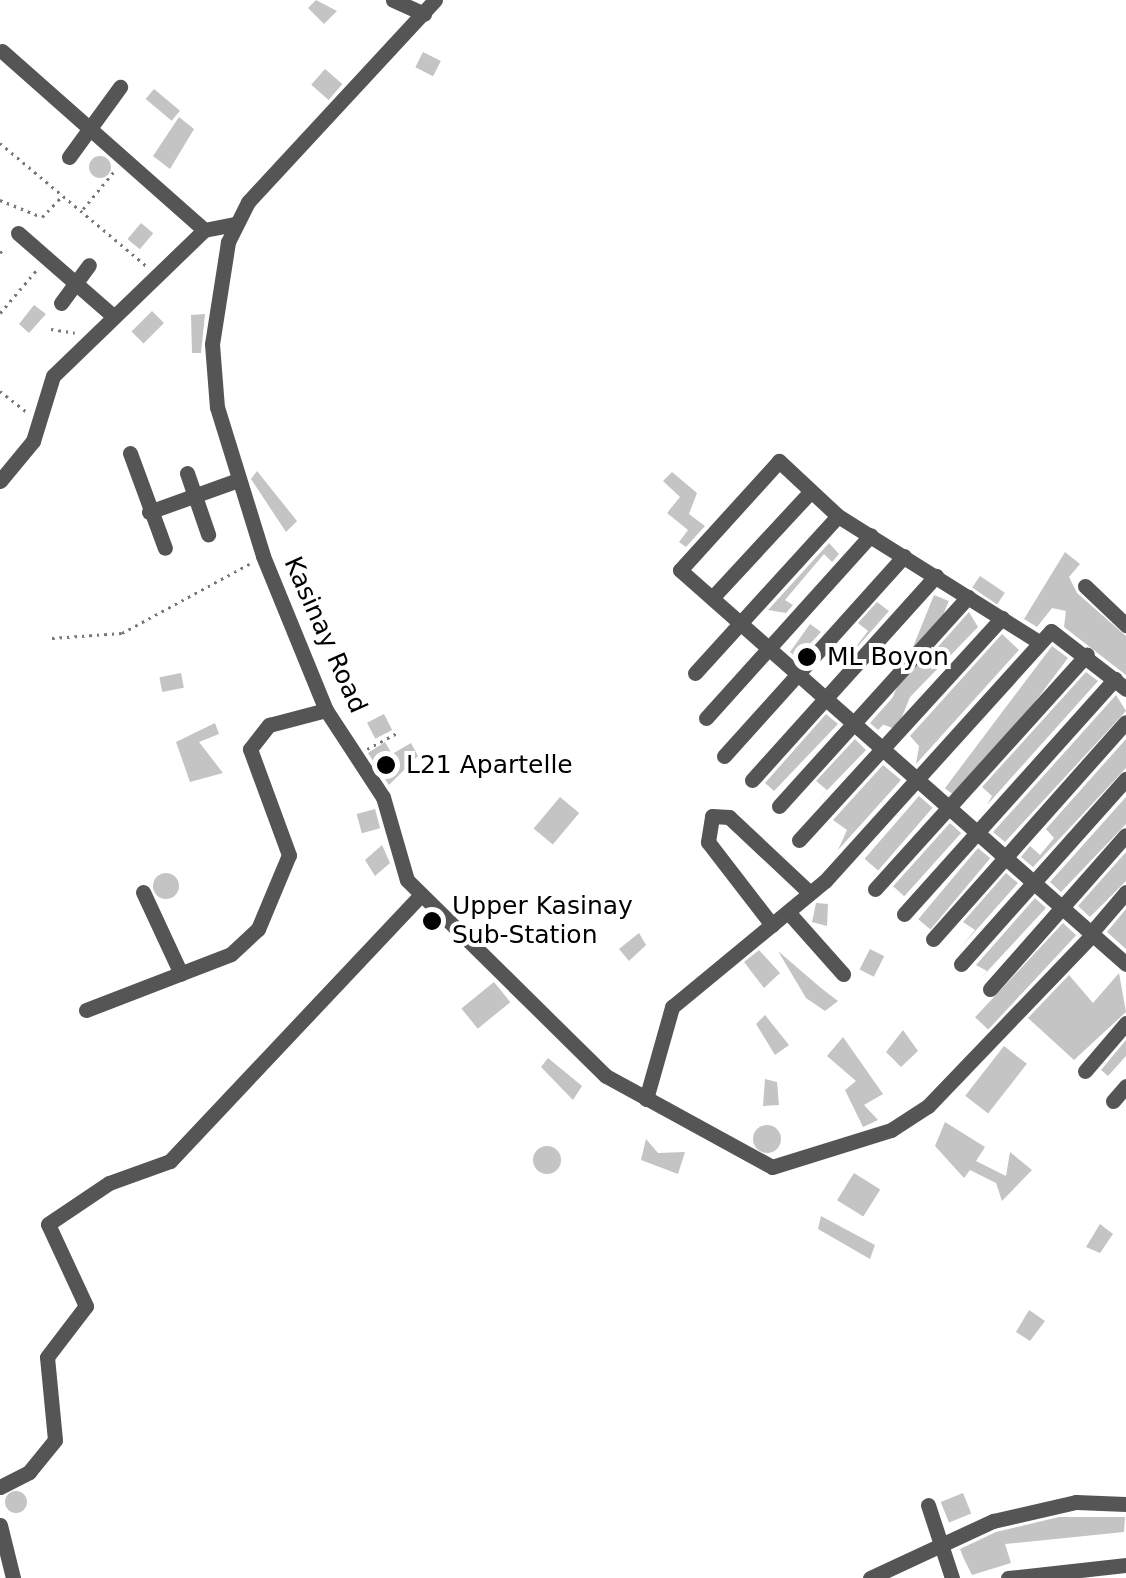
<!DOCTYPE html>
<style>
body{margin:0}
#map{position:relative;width:1126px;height:1578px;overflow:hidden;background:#fff;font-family:"DejaVu Sans",sans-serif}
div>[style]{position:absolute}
.building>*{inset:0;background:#c4c4c4;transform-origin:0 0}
.round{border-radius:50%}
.path>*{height:2.5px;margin-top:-1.25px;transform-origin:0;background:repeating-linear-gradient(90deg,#777 0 2.5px,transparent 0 7.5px)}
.minor>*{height:15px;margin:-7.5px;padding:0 7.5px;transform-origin:7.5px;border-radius:7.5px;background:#555}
.dots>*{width:28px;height:28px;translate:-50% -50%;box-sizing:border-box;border:5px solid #fff;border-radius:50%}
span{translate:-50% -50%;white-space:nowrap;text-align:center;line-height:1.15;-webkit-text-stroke:8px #fff;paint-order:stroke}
.street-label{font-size:25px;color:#000}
.poi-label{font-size:25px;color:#000}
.left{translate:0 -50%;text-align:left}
</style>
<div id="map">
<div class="building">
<i style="clip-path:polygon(316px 0,337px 11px,324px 24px,308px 8px)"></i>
<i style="left:423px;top:52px;width:20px;height:17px;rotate:27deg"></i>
<i style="left:325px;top:69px;width:23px;height:21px;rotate:41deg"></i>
<i style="left:154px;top:89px;width:34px;height:13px;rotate:40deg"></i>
<i style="clip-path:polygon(179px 117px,194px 129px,170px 169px,153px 156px)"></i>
<i class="round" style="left:89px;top:156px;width:22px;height:22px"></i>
<i style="left:141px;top:223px;width:16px;height:21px;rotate:40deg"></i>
<i style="clip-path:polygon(34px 305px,46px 314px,29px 333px,19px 324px)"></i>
<i style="left:152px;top:311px;width:17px;height:29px;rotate:45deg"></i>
<i style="clip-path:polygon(205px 314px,201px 353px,192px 353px,191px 315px)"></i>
<i style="clip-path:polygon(257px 471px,297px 521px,286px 532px,251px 479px)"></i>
<i style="clip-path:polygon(672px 472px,697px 493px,689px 514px,705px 526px,686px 547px,679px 542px,688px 530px,667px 513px,680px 497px,663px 481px)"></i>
<i style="clip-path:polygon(829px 543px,839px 554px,832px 562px,824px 554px,785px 600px,793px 605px,786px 613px,768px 610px)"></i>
<i style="clip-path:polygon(1065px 552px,1080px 564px,1069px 577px,1077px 593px,1126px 636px,1126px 675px,1064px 627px,1066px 611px,1052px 608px,1037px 627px,1024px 619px)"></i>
<i style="left:980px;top:576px;width:30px;height:14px;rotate:34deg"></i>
<i style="left:934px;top:595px;width:16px;height:139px;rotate:22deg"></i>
<i style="clip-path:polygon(877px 602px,889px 611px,845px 661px,868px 631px,858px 623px)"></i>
<i style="clip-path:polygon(969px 612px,978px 627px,878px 730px,870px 723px)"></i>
<i style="clip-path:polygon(810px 624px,821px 632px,797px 658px,790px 652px)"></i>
<i style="clip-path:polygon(1002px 634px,1019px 650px,916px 764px,919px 746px,910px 736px)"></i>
<i style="left:1052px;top:646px;width:20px;height:178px;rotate:37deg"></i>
<i style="clip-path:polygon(1086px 672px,1098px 681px,987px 805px,992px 796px,982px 787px)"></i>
<i style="left:181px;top:673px;width:15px;height:22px;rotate:79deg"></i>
<i style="clip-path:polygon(1116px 695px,1126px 711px,1005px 842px,993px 832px)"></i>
<i style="left:384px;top:714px;width:18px;height:19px;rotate:63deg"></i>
<i style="clip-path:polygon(826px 714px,838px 724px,774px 791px,765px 783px)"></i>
<i style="clip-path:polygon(215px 723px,219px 734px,199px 742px,223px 773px,190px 782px,176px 742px)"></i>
<i style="clip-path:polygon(855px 739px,866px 750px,810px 808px,827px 790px,816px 781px)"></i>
<i style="clip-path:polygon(1126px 739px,1126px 768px,1033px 867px,1021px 857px,1030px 846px,1040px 855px,1054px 838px,1046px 829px)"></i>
<i style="clip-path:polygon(385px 742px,392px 754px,411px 743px,418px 756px,389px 785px,368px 753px)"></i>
<i style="clip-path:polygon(883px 765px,901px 780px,838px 850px,847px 830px,833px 820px)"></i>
<i style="left:919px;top:796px;width:18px;height:83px;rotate:41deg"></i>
<i style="left:560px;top:797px;width:25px;height:41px;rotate:40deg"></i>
<i style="clip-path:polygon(1126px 797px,1126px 824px,1061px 892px,1050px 882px)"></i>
<i style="left:375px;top:809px;width:20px;height:19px;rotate:75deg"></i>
<i style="left:950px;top:823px;width:15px;height:85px;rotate:42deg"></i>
<i style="clip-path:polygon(382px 845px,390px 863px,375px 876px,365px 860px)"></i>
<i style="left:978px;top:848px;width:16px;height:93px;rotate:40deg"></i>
<i style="clip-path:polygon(1126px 852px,1126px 881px,1090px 917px,1078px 906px)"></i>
<i style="clip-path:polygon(1006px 873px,1018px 883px,962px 946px,975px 930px,963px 922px)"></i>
<i class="round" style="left:153px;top:873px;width:26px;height:26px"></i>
<i style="clip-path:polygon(1035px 898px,1046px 908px,981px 978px,987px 971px,976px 965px)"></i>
<i style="clip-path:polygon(816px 903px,828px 904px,827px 926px,812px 922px)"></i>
<i style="clip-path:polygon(1126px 909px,1126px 949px,1107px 932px)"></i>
<i style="left:1063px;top:923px;width:18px;height:129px;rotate:43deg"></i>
<i style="clip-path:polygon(639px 933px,646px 945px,629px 961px,619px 949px)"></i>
<i style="left:870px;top:949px;width:16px;height:23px;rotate:27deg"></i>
<i style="clip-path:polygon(759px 950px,780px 973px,764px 988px,744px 962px)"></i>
<i style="clip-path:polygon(778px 951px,821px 988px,838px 1001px,825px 1011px,806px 998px)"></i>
<i style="clip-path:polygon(1119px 973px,1126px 1012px,1074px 1060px,1028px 1018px,1069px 975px,1093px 1003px)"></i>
<i style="left:494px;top:982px;width:26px;height:42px;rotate:51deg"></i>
<i style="clip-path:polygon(765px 1015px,789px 1045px,775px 1055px,756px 1024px)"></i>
<i style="clip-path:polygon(903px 1030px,918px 1051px,901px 1067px,886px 1052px)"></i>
<i style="clip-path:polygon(843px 1037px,883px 1094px,864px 1105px,878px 1120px,863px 1127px,845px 1090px,856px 1081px,827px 1056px)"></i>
<i style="clip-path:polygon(1126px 1040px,1126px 1056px,1108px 1076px,1101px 1070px)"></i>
<i style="left:1004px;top:1046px;width:29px;height:63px;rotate:38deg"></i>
<i style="clip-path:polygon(548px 1058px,582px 1086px,573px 1100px,541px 1067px)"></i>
<i style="clip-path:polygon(765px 1079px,777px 1082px,779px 1105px,763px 1106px)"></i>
<i style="clip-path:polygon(945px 1122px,985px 1147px,976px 1161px,1006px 1176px,1010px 1152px,1032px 1170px,1002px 1201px,996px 1183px,970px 1170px,964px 1178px,935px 1146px)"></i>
<i class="round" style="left:753px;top:1125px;width:28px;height:28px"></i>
<i style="clip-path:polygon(646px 1139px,658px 1153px,685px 1152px,678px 1174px,641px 1160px)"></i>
<i class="round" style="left:533px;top:1146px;width:28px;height:28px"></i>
<i style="left:854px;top:1173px;width:31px;height:32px;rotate:32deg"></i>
<i style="clip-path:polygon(821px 1216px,875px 1245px,870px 1259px,818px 1229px)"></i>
<i style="clip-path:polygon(1100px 1224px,1113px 1234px,1100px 1253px,1086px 1247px)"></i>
<i style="clip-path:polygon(1029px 1310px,1045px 1321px,1030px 1341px,1016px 1332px)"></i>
<i class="round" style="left:5px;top:1491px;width:22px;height:22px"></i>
<i style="left:963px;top:1493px;width:22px;height:24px;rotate:68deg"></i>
<i style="clip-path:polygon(1059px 1517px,1125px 1517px,1124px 1532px,1005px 1544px,1011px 1563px,972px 1575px,964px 1559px,960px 1549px,996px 1532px)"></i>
</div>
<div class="path">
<i style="left:0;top:143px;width:193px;rotate:40deg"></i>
<i style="left:0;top:200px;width:45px;rotate:22deg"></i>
<i style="left:42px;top:217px;width:29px;rotate:-46deg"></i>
<i style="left:83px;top:209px;width:52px;rotate:-50.5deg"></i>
<i style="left:0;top:253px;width:4px;rotate:-56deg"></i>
<i style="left:0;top:313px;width:60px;rotate:-49.7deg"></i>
<i style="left:51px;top:329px;width:24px;rotate:9deg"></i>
<i style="left:0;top:391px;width:33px;rotate:38deg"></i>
<i style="left:52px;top:638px;width:70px;rotate:-4.1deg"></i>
<i style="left:122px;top:633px;width:145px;rotate:-28.5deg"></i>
<i style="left:367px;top:749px;width:36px;rotate:-28deg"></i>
</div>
<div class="minor">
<i style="left:393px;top:0;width:34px;rotate:24deg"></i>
<i style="left:435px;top:0;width:275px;rotate:132.8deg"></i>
<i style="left:248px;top:202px;width:45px;rotate:116.6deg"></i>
<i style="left:228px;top:242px;width:103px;rotate:98.9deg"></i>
<i style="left:212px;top:344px;width:63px;rotate:85.5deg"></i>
<i style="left:217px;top:407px;width:156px;rotate:72.8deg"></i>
<i style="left:263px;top:556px;width:166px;rotate:67.8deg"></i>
<i style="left:326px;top:710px;width:104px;rotate:56.8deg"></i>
<i style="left:383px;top:797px;width:86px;rotate:73.9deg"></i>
<i style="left:407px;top:880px;width:279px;rotate:44.6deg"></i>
<i style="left:606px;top:1076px;width:189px;rotate:28.7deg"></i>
<i style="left:772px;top:1167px;width:125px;rotate:-17.3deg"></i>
<i style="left:891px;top:1130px;width:44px;rotate:-33deg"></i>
<i style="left:928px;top:1106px;width:238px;rotate:-46.2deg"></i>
<i style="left:2px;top:51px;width:270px;rotate:41.5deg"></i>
<i style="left:69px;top:157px;width:87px;rotate:-53.9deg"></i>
<i style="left:18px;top:233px;width:126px;rotate:41.1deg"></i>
<i style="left:61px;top:303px;width:47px;rotate:-53.6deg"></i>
<i style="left:130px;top:453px;width:101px;rotate:69.8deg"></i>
<i style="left:187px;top:473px;width:65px;rotate:71deg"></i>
<i style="left:0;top:481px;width:52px;rotate:-50.5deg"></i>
<i style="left:33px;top:441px;width:68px;rotate:-72.9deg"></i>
<i style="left:53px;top:376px;width:210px;rotate:-44deg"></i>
<i style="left:204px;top:230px;width:32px;rotate:-11deg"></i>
<i style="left:149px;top:512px;width:95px;rotate:-19.8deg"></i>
<i style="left:1085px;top:586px;width:57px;rotate:43.6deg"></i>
<i style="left:712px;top:598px;width:144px;rotate:-47.2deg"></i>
<i style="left:1039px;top:642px;width:237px;rotate:-147.9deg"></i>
<i style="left:838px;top:516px;width:81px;rotate:-137deg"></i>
<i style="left:779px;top:461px;width:147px;rotate:132.2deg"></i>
<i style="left:680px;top:570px;width:595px;rotate:41.46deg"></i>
<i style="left:695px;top:673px;width:212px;rotate:-47.7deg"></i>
<i style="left:706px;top:718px;width:246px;rotate:-48deg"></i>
<i style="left:724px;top:756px;width:269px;rotate:-48deg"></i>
<i style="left:752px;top:780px;width:275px;rotate:-48deg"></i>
<i style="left:779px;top:806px;width:282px;rotate:-47.9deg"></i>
<i style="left:799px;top:840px;width:301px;rotate:-47.6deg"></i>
<i style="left:875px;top:889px;width:316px;rotate:-47.9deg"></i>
<i style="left:143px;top:892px;width:90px;rotate:65.1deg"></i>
<i style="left:788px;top:912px;width:83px;rotate:48.4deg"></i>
<i style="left:904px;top:914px;width:316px;rotate:-48.1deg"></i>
<i style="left:772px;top:925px;width:105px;rotate:-127.6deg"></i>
<i style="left:708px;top:842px;width:26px;rotate:-81deg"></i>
<i style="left:712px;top:816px;width:17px;rotate:3deg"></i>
<i style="left:729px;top:817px;width:111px;rotate:43.2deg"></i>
<i style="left:1091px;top:933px;width:54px;rotate:-49.5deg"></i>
<i style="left:933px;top:939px;width:290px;rotate:-48.4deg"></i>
<i style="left:961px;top:964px;width:248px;rotate:-48.3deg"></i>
<i style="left:990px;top:989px;width:205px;rotate:-48.6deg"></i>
<i style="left:86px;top:1010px;width:155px;rotate:-21.1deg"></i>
<i style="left:231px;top:954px;width:37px;rotate:-43deg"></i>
<i style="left:258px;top:929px;width:80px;rotate:-67.3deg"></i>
<i style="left:289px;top:855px;width:113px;rotate:-110.2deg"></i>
<i style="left:250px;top:749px;width:31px;rotate:-52deg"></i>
<i style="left:269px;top:725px;width:59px;rotate:-14.7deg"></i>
<i style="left:1085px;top:1071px;width:63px;rotate:-49.5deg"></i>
<i style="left:646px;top:1099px;width:96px;rotate:-74.2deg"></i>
<i style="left:672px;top:1007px;width:198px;rotate:-39.5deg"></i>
<i style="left:825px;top:881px;width:337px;rotate:-47.9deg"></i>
<i style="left:1051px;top:631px;width:95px;rotate:37.7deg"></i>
<i style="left:1113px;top:1101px;width:20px;rotate:-49deg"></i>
<i style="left:0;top:1487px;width:33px;rotate:-27deg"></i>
<i style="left:29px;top:1472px;width:41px;rotate:-50.9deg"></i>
<i style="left:55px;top:1440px;width:83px;rotate:-95.5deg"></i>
<i style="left:47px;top:1357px;width:64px;rotate:-52.6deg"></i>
<i style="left:86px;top:1306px;width:90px;rotate:-114.9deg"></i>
<i style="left:48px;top:1224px;width:73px;rotate:-33.9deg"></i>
<i style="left:109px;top:1183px;width:65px;rotate:-19.8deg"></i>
<i style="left:170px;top:1161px;width:363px;rotate:-46.7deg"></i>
<i style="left:928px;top:1505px;width:77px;rotate:71.8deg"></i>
<i style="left:0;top:1525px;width:55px;rotate:76.2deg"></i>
<i style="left:870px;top:1578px;width:136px;rotate:-24.9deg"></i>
<i style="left:993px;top:1521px;width:85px;rotate:-12.9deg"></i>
<i style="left:1076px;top:1502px;width:50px;rotate:2.3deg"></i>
<i style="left:1008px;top:1578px;width:119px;rotate:-6.3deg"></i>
</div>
<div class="dots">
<i style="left:807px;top:657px;background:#000"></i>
<i style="left:386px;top:765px;background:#000"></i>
<i style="left:432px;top:921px;background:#000"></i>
</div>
<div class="street-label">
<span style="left:325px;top:635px;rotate:66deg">Kasinay Road</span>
</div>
<div class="poi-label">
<span class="left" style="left:827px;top:657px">ML Boyon</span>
<span class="left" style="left:406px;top:765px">L21 Apartelle</span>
<span class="left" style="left:452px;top:921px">Upper Kasinay<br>Sub-Station</span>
</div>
</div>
